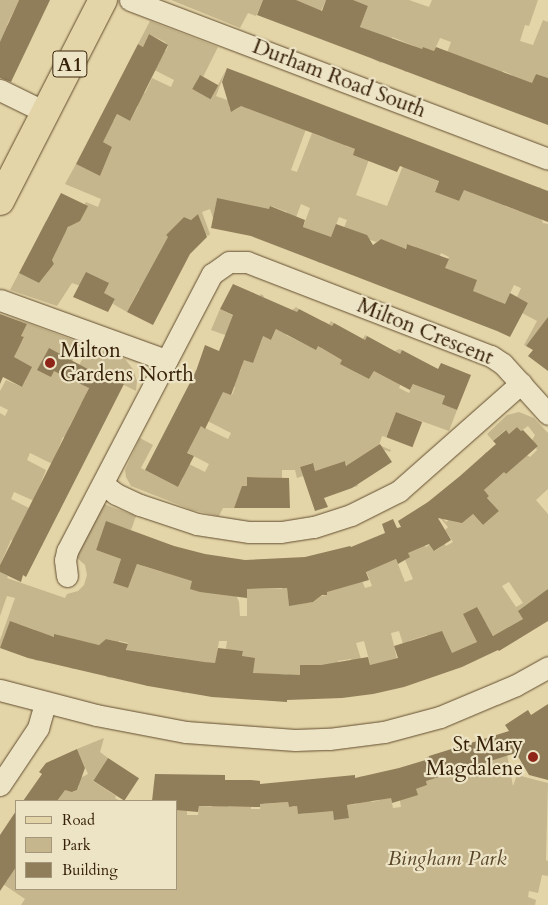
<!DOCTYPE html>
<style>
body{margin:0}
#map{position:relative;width:548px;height:905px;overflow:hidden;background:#e4d5a8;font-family:Cardo,serif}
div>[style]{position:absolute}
.green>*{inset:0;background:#c6b68d}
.building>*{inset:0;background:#907e5b;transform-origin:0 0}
.roads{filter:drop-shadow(0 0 1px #624d2f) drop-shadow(0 0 1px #624d2f)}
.minor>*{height:21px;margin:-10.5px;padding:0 10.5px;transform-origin:10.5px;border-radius:10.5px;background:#ede4c6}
.major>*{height:28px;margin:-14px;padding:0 14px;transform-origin:14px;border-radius:14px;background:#e4d5a8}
.dots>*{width:14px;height:14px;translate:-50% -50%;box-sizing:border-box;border:2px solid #ede4c6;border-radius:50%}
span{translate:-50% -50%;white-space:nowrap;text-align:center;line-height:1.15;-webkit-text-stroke:4.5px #ede4c6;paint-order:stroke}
.shield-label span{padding:1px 4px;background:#ede4c6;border:1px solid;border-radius:4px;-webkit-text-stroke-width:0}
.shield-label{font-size:20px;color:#362007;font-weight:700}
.street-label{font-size:21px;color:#362007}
.poi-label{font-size:21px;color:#362007}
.left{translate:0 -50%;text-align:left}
.right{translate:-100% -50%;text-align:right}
.park-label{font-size:21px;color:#5a4628;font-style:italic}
.legend{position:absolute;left:15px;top:800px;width:162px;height:90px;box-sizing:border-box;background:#ede4c6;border:1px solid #a4967a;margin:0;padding:6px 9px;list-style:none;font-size:15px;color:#362007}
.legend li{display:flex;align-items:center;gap:10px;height:25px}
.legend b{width:25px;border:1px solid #a4967a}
</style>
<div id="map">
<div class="green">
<i style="clip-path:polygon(0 0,19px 0,7px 25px,21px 32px,0 42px)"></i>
<i style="clip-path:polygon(171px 0,263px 0,256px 16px,248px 13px,240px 28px)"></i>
<i style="clip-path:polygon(289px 0,326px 0,321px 11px)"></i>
<i style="clip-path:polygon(336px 0,409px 0,429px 7px,432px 0,538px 0,529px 26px,525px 25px,520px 41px,533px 45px,543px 20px,548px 22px,548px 101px,539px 110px,535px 120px,532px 119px,548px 78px,536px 74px,531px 87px,507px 98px,503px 108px,500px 107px,512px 75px,503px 71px,501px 76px,475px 85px,471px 96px,467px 95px,479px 64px,443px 72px,438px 84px,436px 83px,451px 42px,440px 38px,434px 51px,423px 47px,417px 63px,411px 60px,406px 72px,404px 71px,414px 46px,392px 37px,381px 63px,373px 59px,382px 36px,360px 27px,368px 6px)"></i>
<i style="clip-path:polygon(150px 21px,218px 47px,203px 77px,199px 76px,193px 89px,211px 98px,227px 68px,216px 96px,230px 101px,229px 108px,235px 110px,238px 108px,250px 77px,249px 109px,262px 114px,294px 126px,316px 102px,291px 170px,297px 172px,312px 133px,325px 138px,351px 131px,346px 146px,355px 149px,378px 126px,381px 127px,356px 195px,387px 206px,408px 153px,442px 171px,435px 192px,459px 201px,474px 163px,471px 175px,472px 193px,486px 198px,508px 176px,503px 188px,510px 191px,505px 206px,519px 211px,520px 208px,529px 211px,539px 187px,541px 188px,535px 204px,543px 223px,548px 224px,548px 318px,526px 346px,524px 345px,537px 321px,522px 313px,528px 303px,517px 297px,521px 288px,514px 285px,493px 329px,490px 328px,500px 302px,440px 280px,449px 257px,441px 253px,432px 276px,414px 246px,407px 244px,390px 290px,387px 288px,397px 263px,381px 239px,376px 242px,368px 239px,339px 240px,347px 220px,339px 217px,321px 263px,317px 262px,327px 236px,303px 227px,310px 208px,301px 204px,284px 249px,293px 223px,284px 220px,287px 212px,271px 206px,263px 225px,217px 198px,214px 213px,216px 221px,214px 221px,210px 209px,202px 212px,210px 234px,208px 236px,201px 230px,203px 228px,198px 214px,191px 220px,184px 217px,166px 235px,179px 247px,157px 290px,168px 296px,165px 302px,139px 289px,127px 312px,113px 304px,115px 299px,109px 296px,72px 283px,57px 306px,10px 290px,19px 273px,39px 283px,54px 264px,39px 235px,46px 221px,66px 231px,86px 202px,98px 207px,101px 199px,65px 184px,76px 164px,100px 176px,112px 147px,91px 136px,102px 115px,114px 121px,117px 114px,130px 121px,138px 106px,134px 103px,140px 91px,145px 93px,152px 78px,171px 87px,174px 80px,131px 58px,162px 49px,166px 51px,168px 46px,165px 42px,149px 34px,143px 47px,138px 44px)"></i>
<i style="clip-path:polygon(261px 294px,264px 296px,251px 322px,260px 334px,271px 340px,282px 318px,296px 307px,299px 309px,286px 335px,309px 346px,323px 321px,329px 324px,331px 321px,334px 323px,321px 348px,343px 360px,361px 343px,365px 335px,367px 336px,354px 361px,360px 364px,356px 372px,369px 379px,374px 371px,383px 372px,395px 351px,399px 349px,402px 350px,389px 374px,402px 381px,399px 388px,409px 393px,424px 362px,438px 369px,430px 390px,445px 396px,443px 404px,457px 410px,449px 431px,396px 412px,386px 437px,382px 436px,379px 445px,391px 450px,390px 452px,385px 450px,355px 476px,358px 486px,354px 487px,345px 461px,315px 471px,312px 463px,300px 467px,303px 476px,297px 478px,295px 470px,282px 470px,282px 478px,248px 477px,247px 486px,242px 487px,234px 508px,223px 508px,219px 516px,192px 510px,131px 486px,126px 477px,125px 470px,140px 438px,153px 445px,141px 468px,178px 487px,183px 478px,183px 461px,205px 472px,209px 464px,161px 439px,201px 426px,228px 439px,231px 433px,178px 406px,180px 402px,210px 418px,222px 394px,219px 390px,232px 395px,235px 387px,195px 372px,196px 370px,220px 379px,240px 372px,242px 365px,230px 354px,253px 363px,239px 340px,211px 330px,220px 309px,244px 321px)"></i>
<i style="clip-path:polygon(0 313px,81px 343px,65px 376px,72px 379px,89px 346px,125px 359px,133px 369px,137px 381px,136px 391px,114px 380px,117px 375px,106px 370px,104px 374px,96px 371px,86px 394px,95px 411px,81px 404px,69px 427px,95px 441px,94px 443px,79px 445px,63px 437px,53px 462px,78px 474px,77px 476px,30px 453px,27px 460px,46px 470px,35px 498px,60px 510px,59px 512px,14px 492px,11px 499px,29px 508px,18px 530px,43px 543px,42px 546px,24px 537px,20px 544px,11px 540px,0 565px,0 413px,5px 416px,8px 410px,0 406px,0 391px,6px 380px,22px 387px,26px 380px,11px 356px,17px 350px,24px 338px,21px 336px,27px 324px)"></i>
<i style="clip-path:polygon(evenodd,519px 412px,534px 418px,548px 433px,548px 489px,536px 500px,548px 514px,548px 589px,523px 619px,493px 636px,486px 623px,472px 630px,477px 642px,436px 662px,427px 635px,409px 641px,414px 657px,403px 644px,399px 631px,391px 633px,397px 659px,372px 665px,378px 693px,364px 641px,356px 643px,363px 665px,352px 667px,351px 659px,338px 661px,339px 669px,300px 665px,301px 699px,287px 674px,262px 674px,252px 677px,242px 656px,243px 651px,235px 650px,219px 697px,227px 641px,219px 641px,215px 665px,204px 662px,204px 664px,190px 662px,185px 693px,181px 692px,183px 679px,180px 658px,153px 654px,148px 686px,146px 686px,126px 652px,128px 643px,119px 641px,111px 678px,106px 677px,115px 641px,106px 639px,99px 645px,81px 641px,75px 669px,70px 668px,75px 645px,54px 635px,53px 639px,44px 637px,39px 661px,34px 660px,37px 648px,29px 645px,35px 630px,18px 624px,0 648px,0 640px,15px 598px,7px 596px,0 616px,0 572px,8px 576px,7px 578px,65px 598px,67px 594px,78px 591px,84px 585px,87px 575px,85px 565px,75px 556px,101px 505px,104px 504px,136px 516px,131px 530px,106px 522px,96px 550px,121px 559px,113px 582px,128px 588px,137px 564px,162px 572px,171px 545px,177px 547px,169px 574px,233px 588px,239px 602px,240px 616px,247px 616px,247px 560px,250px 589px,282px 589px,281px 560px,284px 560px,289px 605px,313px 602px,321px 596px,327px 595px,325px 578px,360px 576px,365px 588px,372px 586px,356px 545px,370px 570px,396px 559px,405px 582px,413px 579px,403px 555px,424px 545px,426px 547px,430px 544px,435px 551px,442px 546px,441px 538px,446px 546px,453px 542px,445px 530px,448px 527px,427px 503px,429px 501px,446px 522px,465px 506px,483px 525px,499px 511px,487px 498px,489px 496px,484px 490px,500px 475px,483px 456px,486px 452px,506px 474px,527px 455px,530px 457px,537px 450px,536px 448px,538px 445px,531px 442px,535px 435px,528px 426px,521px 431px,517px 427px,509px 434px,505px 430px,493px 441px,487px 434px,507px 415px,519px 412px,509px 582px,523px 603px,516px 607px,502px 586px,509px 582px)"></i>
<i style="clip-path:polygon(503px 733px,513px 786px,517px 775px,548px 783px,546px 860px,548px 861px,548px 876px,542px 875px,538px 893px,529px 891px,528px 897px,536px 900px,535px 905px,21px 905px,25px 899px,0 882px,0 877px,7px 881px,16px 862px,16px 889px,176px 889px,176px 810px,182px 810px,186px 774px,188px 783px,187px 815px,198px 815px,199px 806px,212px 807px,213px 784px,228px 780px,228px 807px,251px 807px,251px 809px,260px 809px,260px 784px,262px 784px,264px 804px,288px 802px,289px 807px,295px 807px,294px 788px,296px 788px,298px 814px,309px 813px,324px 805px,349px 818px,347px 805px,357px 804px,362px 791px,359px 777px,364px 776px,368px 798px,372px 802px,380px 800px,380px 796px,390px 794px,393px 808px,401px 807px,394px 770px,416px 789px,427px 785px,425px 777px,431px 775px,425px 758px,429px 756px,435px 778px)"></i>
<i style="clip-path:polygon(104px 738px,100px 752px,108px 758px,93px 781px,116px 796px,115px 798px,120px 801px,57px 801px,60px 796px,52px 771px,44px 766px,52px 760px,63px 785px,73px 792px,77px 790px,79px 786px,76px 780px,88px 774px,77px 749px)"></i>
</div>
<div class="building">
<i style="clip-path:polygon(19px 0,50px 0,11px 82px,0 78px,0 42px)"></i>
<i style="clip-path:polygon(263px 0,296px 0,322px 11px,326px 0,353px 0,368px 6px,360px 27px,422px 49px,423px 47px,434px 51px,436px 47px,532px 83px,536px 74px,548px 78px,548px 125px,257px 15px)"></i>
<i style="clip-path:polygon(149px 34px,168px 45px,130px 121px,117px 114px,103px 142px,112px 147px,100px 176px,76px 164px,138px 44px,143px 47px)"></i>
<i style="clip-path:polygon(227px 68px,548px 191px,548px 222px,464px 190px,459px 201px,435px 192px,439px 181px,400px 166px,397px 172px,353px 155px,355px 149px,241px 106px,231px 112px,222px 82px)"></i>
<i style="left:200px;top:75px;width:21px;height:16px;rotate:29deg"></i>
<i style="clip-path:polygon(61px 193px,88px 206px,80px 221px,68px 227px,52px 260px,54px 264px,39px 283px,19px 273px)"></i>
<i style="clip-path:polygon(217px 198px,269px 209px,270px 206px,305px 220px,303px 227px,331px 237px,336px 224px,367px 235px,373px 245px,381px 239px,406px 249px,407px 244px,449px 259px,445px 268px,477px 280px,473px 291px,505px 304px,510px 293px,528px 303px,510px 337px,497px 331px,251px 236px,211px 228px)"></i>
<i style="clip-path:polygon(198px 214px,207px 237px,190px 254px,153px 325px,127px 312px,168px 237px,166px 235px,184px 217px,191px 220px)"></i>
<i style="clip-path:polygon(86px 272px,109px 283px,104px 293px,115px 299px,108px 312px,73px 297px)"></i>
<i style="clip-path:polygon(233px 284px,297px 312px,299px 309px,332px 326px,334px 323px,365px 340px,367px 336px,400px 354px,402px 350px,438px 369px,441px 363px,471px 375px,457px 410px,442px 404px,445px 396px,413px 384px,410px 390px,374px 371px,369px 379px,340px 364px,342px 360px,318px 346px,316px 350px,276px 329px,271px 340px,263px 336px,253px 363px,244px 360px,231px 395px,223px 392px,205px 429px,201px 426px,187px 453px,194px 456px,178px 487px,145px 470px,196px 371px,205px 345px,219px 351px,233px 315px,220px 309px)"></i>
<i style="clip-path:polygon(0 314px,27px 324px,21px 336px,24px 337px,14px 357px,32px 367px,22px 387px,3px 377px,0 384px)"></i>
<i style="clip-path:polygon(548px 317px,548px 371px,528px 356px,533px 350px,526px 346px)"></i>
<i style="clip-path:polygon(49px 348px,95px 373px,96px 370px,124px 384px,26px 577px,23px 575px,21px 582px,0 572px,0 565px,89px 388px,54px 371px,51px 377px,37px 370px)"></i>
<i style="left:396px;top:412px;width:28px;height:27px;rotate:21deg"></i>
<i style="clip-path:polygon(517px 427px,521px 431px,523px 430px,538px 446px,506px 474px,504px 472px,484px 490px,489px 496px,487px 498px,499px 511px,483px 525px,473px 514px,462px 523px,438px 518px,451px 540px,434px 551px,429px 544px,408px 553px,410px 557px,398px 564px,396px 559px,366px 572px,369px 580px,327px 592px,327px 595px,322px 595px,313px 602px,289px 606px,287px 588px,247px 589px,247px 598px,200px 592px,190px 589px,192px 581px,137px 564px,128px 588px,113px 583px,121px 559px,96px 550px,106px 521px,174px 546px,205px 554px,245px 560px,305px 557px,350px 546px,351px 547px,385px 533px,382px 524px,393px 519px,397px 528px,401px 527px,398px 521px,428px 502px,460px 476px,496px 444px,493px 441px,506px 430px,509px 434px)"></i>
<i style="clip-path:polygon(380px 444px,392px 462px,352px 488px,324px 498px,328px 507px,315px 511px,300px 467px,313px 463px,315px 471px,345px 461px,346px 466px)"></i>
<i style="clip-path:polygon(247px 477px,289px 478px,290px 508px,234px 508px,242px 486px,247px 486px)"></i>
<i style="clip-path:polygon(548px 589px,548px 621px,499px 651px,498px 650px,462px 667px,404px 687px,373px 694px,342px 698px,287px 700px,287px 702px,212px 697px,148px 686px,28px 658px,0 648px,10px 621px,54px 637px,54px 634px,99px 645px,106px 639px,128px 644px,126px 650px,204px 662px,215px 663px,218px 648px,243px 651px,242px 656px,255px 658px,253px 673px,300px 675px,300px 665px,321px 665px,368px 657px,370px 665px,398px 658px,394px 646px,442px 631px,452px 653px,477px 642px,463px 614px,477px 607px,493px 636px,523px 619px,518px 611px)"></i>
<i style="clip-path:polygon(548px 704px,548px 780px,529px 775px,516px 753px,426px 781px,427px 785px,416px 789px,418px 795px,392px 803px,391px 798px,347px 805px,349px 818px,334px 820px,333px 811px,298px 814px,297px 806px,289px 807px,288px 802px,260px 804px,260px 807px,199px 806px,198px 812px,176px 810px,176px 801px,152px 801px,155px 774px,225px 775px,225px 780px,251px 780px,260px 781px,260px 784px,355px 775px,355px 778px,399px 768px,429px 759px,429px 756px,509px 731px,505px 725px,528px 710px,531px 715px)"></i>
<i style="clip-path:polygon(77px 749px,85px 768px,77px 790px,72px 792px,65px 790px,57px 801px,23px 801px,42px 774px,39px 772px,46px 763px)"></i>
<i style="left:108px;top:758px;width:37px;height:27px;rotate:33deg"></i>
<i style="clip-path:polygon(16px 811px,16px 867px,0 891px,0 835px)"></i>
</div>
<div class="roads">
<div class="minor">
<i style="left:130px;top:0;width:447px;rotate:20.8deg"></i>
<i style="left:0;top:90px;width:50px;rotate:26.1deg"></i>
<i style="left:0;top:300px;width:177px;rotate:19.9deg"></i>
<i style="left:103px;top:484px;width:16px;rotate:38deg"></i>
<i style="left:116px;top:494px;width:26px;rotate:25deg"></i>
<i style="left:140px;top:505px;width:60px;rotate:18.4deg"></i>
<i style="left:197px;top:524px;width:53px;rotate:8.7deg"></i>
<i style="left:249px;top:532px;width:32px"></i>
<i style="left:281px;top:532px;width:33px;rotate:-9deg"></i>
<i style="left:314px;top:527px;width:39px;rotate:-18deg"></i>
<i style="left:351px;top:515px;width:54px;rotate:-26.6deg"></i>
<i style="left:399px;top:491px;width:163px;rotate:-41.5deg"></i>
<i style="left:67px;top:576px;width:16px;rotate:-97deg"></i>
<i style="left:65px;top:560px;width:9px;rotate:-77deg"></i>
<i style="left:67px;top:551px;width:313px;rotate:-62.4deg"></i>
<i style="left:212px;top:274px;width:21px;rotate:-35deg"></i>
<i style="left:229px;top:262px;width:18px"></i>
<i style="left:247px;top:262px;width:261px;rotate:21.1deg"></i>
<i style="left:491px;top:356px;width:14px;rotate:34deg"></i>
<i style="left:503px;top:364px;width:67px;rotate:48deg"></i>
<i style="left:0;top:690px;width:99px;rotate:14.6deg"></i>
<i style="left:96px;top:715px;width:92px;rotate:10.7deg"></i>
<i style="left:186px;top:732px;width:109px;rotate:4.2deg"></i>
<i style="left:295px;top:740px;width:34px;rotate:-2deg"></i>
<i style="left:329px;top:739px;width:55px;rotate:-7.3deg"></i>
<i style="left:384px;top:732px;width:58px;rotate:-15deg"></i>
<i style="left:440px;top:717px;width:82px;rotate:-22.8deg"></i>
<i style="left:516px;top:685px;width:37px;rotate:-29deg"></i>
<i style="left:0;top:785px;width:69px;rotate:-56.3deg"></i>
<i style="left:38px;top:728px;width:26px;rotate:-74deg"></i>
</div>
<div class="major">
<i style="left:0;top:201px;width:226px;rotate:-62.9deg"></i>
</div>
</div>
<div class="dots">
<i style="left:50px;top:363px;background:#8f2418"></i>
<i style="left:533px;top:757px;background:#8f2418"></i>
</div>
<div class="shield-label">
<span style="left:70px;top:64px">A1</span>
</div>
<div class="street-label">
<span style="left:339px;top:79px;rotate:21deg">Durham Road South</span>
<span style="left:425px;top:332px;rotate:22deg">Milton Crescent</span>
</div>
<div class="poi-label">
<span class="left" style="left:60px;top:363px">Milton<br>Gardens North</span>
<span class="right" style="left:523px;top:757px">St Mary<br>Magdalene</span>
</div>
<div class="park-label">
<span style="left:447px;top:859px">Bingham Park</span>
</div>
<ul class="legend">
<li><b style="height:6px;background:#e4d5a8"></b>Road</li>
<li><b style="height:14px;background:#c6b68d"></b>Park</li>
<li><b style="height:14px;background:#907e5b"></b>Building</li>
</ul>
</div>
